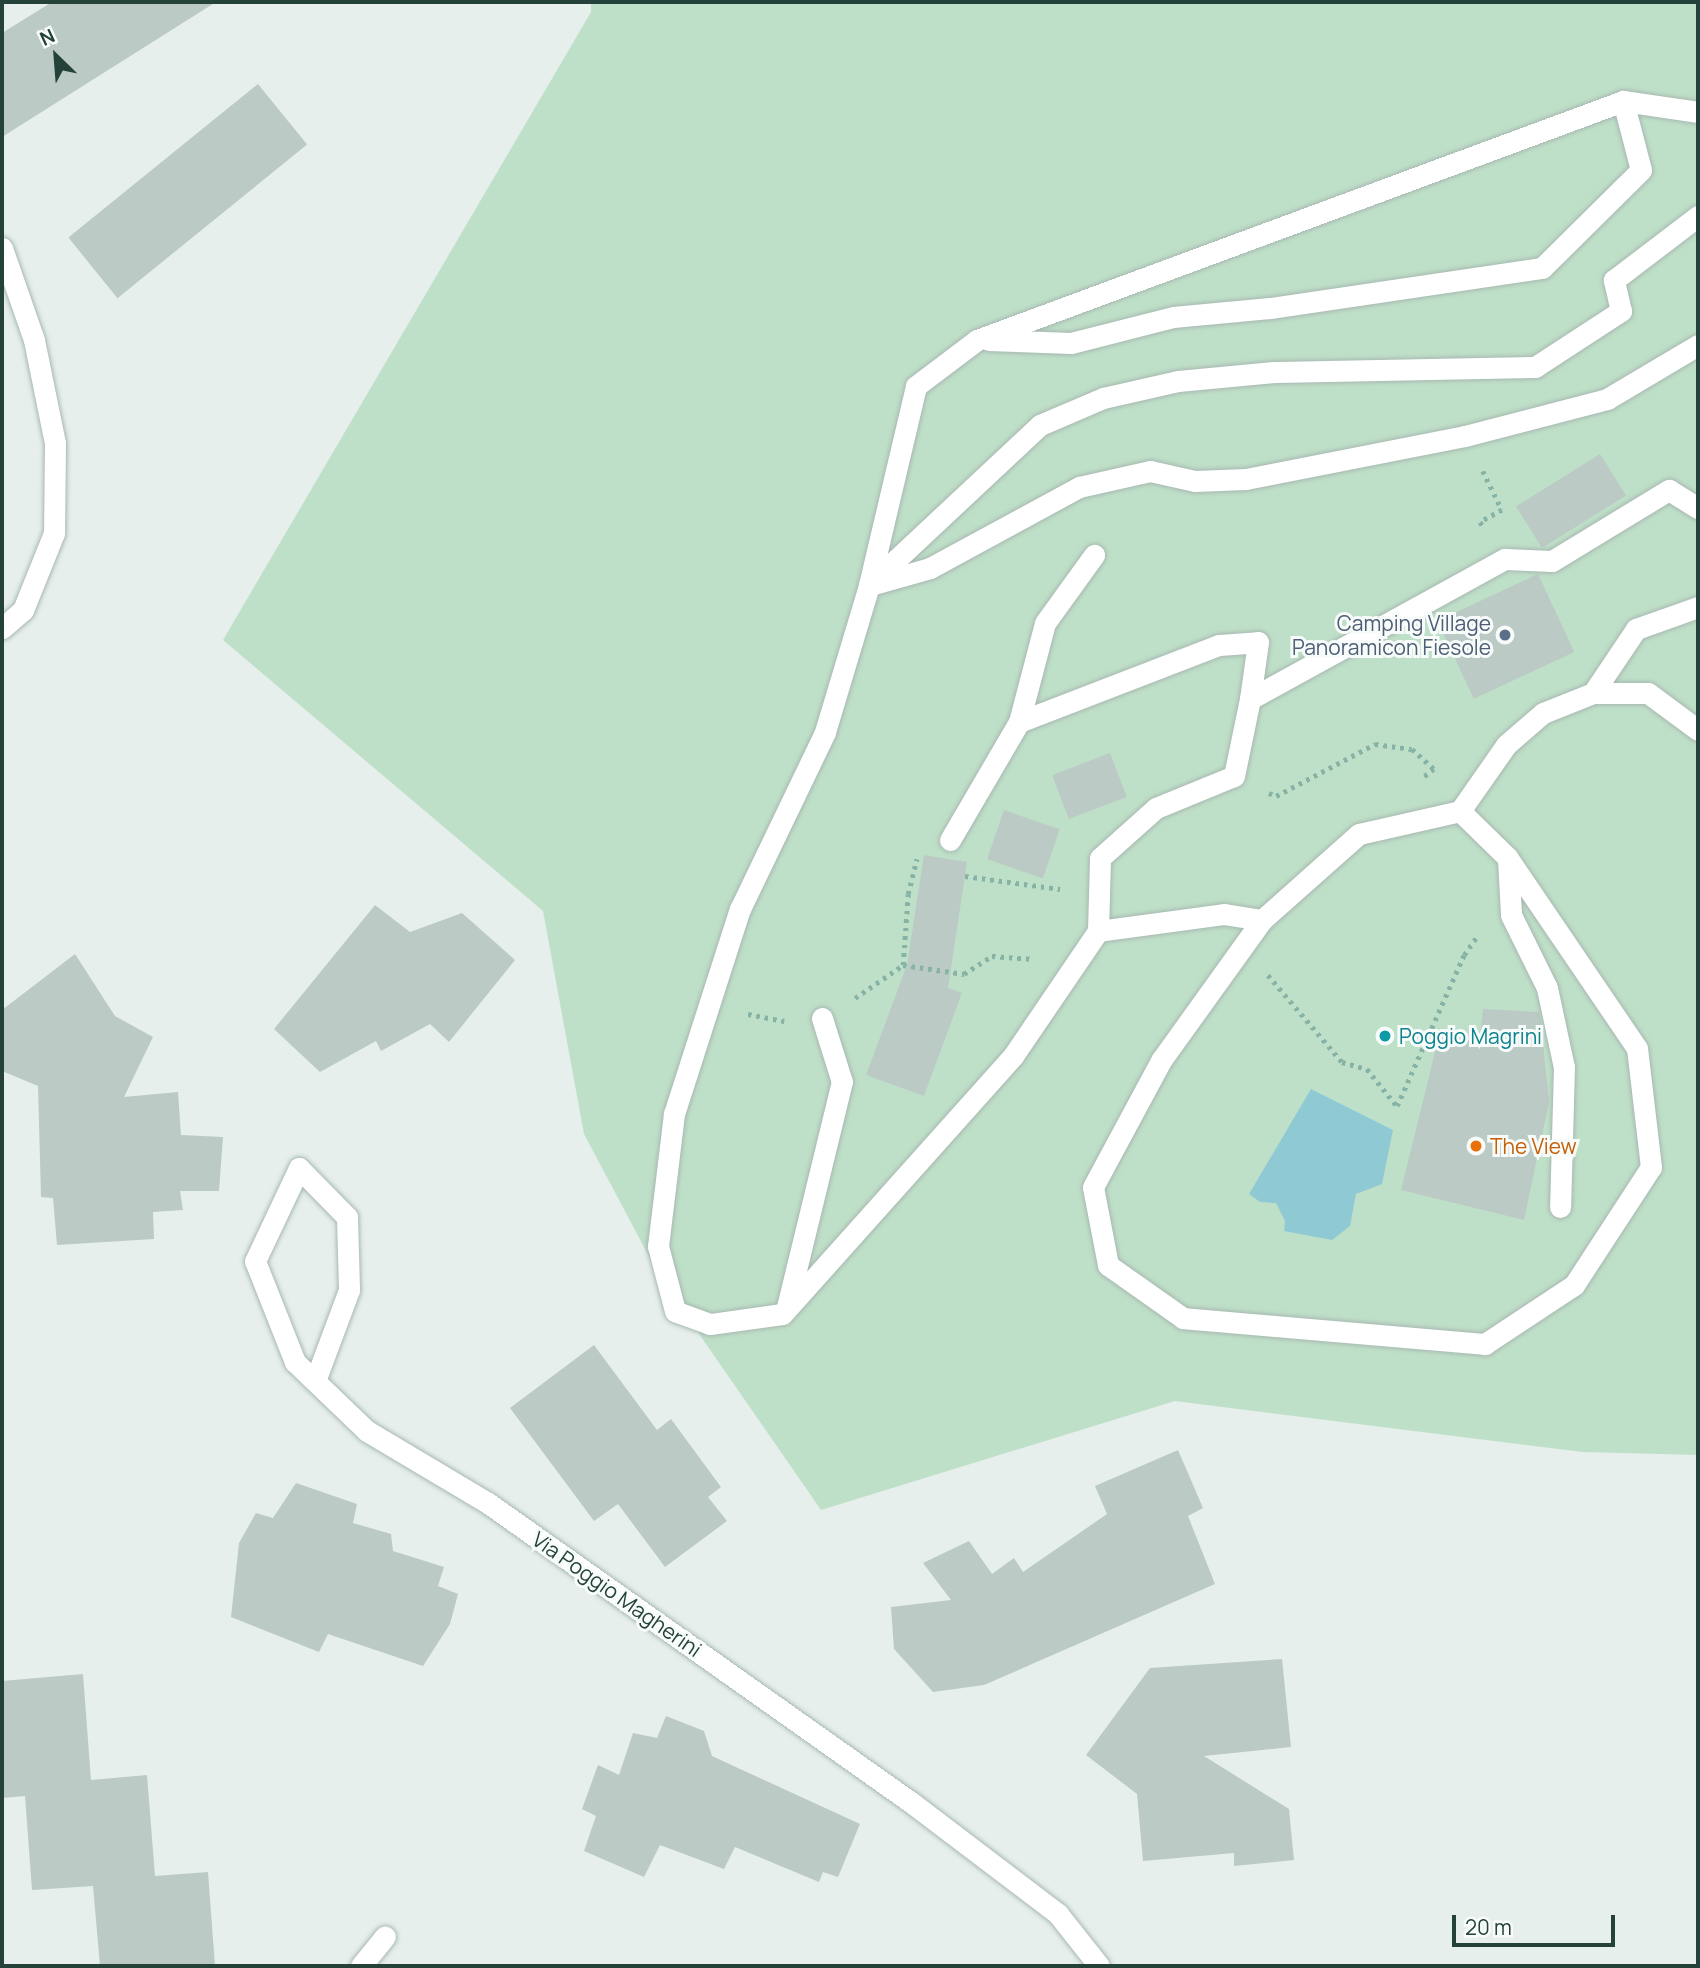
<!DOCTYPE html>
<style>
body{margin:0}
#map{position:relative;width:1700px;height:1968px;overflow:hidden;background:#e6efeb;font-family:Manrope,sans-serif}
div>[style]{position:absolute}
.green>*{inset:0;background:#bfe0c8}
.water>*{inset:0;background:#8ec9d4}
.building>*{inset:0;background:#bbcac4;transform-origin:0 0}
.path>*{height:4.5px;margin-top:-2.25px;transform-origin:0;background:repeating-linear-gradient(90deg,#86b3a5 0 3.5px,transparent 0 8.5px)}
.roads{filter:drop-shadow(0 0 2px #a8b8b2) drop-shadow(0 0 2px #a8b8b2)}
.lane>*{height:21px;margin:-10.5px;padding:0 10.5px;transform-origin:10.5px;border-radius:10.5px;background:#fff}
.street>*{height:21px;margin:-10.5px;padding:0 10.5px;transform-origin:10.5px;border-radius:10.5px;background:#fff}
.dots>*{width:19px;height:19px;translate:-50% -50%;box-sizing:border-box;border:4px solid #f7fbf9;border-radius:50%}
span{translate:-50% -50%;white-space:nowrap;text-align:center;line-height:1.15;-webkit-text-stroke:6px #f7fbf9;paint-order:stroke}
.service-label{font-size:21px;color:#4e5e75}
.right{translate:-100% -50%;text-align:right}
.culture-label{font-size:21px;color:#0d838f}
.left{translate:0 -50%;text-align:left}
.food-label{font-size:21px;color:#c56008}
.street-label{font-size:21px;color:#24423a}
.frame{position:absolute;inset:0;border:4px solid #24423a;pointer-events:none}
.north{position:absolute;left:21px;top:21px;width:70px;height:70px;-webkit-text-stroke:5px #f7fbf9;paint-order:stroke;rotate:335deg;font-size:19px;font-weight:700;line-height:28px;text-align:center;color:#24423a}
.north::after{content:'';display:block;margin:auto;width:24px;height:32px;background:#24423a;clip-path:polygon(50% 0,100% 100%,50% 72%,0 100%)}
.scale{position:absolute;left:1452px;top:1915px;width:163px;height:32px;box-sizing:border-box;border:4px solid #24423a;border-top:0;padding-left:9px;font-size:21px;line-height:24px;white-space:nowrap;color:#24423a;-webkit-text-stroke:5px #f7fbf9;paint-order:stroke}
</style>
<div id="map">
<div class="green">
<i style="clip-path:polygon(591px 2px,1698px 2px,1698px 1455px,1583px 1452px,1175px 1401px,821px 1510px,661px 1279px,584px 1134px,543px 911px,223px 640px,591px 12px)"></i>
</div>
<div class="water">
<i style="clip-path:polygon(1311px 1089px,1393px 1130px,1382px 1184px,1356px 1194px,1350px 1226px,1332px 1240px,1284px 1231px,1285px 1221px,1276px 1203px,1260px 1202px,1249px 1194px)"></i>
</div>
<div class="building">
<i style="clip-path:polygon(52px 2px,216px 2px,2px 137px,2px 33px)"></i>
<i style="left:258px;top:84px;width:78px;height:244px;rotate:51deg"></i>
<i style="left:1600px;top:454px;width:49px;height:99px;rotate:58deg"></i>
<i style="left:1538px;top:574px;width:86px;height:111px;rotate:65deg"></i>
<i style="left:1110px;top:753px;width:47px;height:62px;rotate:69deg"></i>
<i style="left:1004px;top:810px;width:59px;height:52px;rotate:19deg"></i>
<i style="clip-path:polygon(924px 855px,967px 862px,948px 988px,962px 993px,924px 1096px,866px 1075px,907px 965px)"></i>
<i style="clip-path:polygon(375px 905px,410px 932px,462px 913px,515px 960px,449px 1042px,430px 1024px,381px 1051px,376px 1041px,320px 1072px,274px 1029px)"></i>
<i style="clip-path:polygon(75px 954px,115px 1016px,153px 1037px,124px 1097px,178px 1092px,181px 1135px,223px 1137px,219px 1191px,180px 1191px,183px 1210px,153px 1212px,154px 1239px,57px 1245px,53px 1198px,41px 1197px,38px 1086px,2px 1071px,2px 1010px)"></i>
<i style="clip-path:polygon(1483px 1009px,1539px 1012px,1541px 1024px,1549px 1102px,1524px 1220px,1401px 1190px,1440px 1032px,1479px 1043px)"></i>
<i style="clip-path:polygon(594px 1345px,657px 1430px,671px 1419px,721px 1487px,708px 1497px,727px 1521px,665px 1567px,618px 1504px,594px 1521px,510px 1408px)"></i>
<i style="clip-path:polygon(1178px 1450px,1203px 1508px,1188px 1516px,1215px 1584px,984px 1685px,933px 1692px,894px 1649px,891px 1607px,951px 1600px,923px 1563px,969px 1541px,992px 1574px,1014px 1558px,1023px 1572px,1107px 1514px,1095px 1486px)"></i>
<i style="clip-path:polygon(296px 1483px,357px 1504px,353px 1523px,391px 1534px,393px 1551px,444px 1567px,438px 1586px,458px 1594px,450px 1624px,423px 1666px,328px 1634px,319px 1652px,231px 1617px,239px 1543px,256px 1513px,273px 1518px)"></i>
<i style="clip-path:polygon(1282px 1659px,1291px 1747px,1204px 1756px,1289px 1809px,1294px 1860px,1234px 1866px,1234px 1853px,1143px 1861px,1137px 1794px,1086px 1755px,1150px 1668px)"></i>
<i style="clip-path:polygon(83px 1674px,91px 1780px,147px 1775px,155px 1876px,208px 1872px,215px 1966px,100px 1966px,93px 1886px,32px 1890px,25px 1796px,2px 1798px,2px 1681px)"></i>
<i style="clip-path:polygon(666px 1716px,704px 1731px,712px 1756px,860px 1824px,838px 1877px,823px 1872px,819px 1882px,735px 1847px,724px 1869px,660px 1845px,644px 1877px,584px 1851px,596px 1816px,582px 1809px,598px 1765px,619px 1775px,633px 1733px,657px 1738px)"></i>
</div>
<div class="path">
<i style="left:1483px;top:471px;width:43px;rotate:64deg"></i>
<i style="left:1502px;top:510px;width:25px;rotate:151deg"></i>
<i style="left:1480px;top:522px;width:6px;rotate:51deg"></i>
<i style="left:1269px;top:793px;width:8px;rotate:23deg"></i>
<i style="left:1276px;top:796px;width:112px;rotate:-27.7deg"></i>
<i style="left:1375px;top:744px;width:37px;rotate:8deg"></i>
<i style="left:1412px;top:749px;width:30px;rotate:42deg"></i>
<i style="left:1434px;top:769px;width:14px;rotate:141deg"></i>
<i style="left:965px;top:876px;width:96px;rotate:7.8deg"></i>
<i style="left:903px;top:965px;width:71px;rotate:-86deg"></i>
<i style="left:908px;top:894px;width:36px;rotate:-76deg"></i>
<i style="left:1268px;top:975px;width:114px;rotate:49.6deg"></i>
<i style="left:1342px;top:1062px;width:26px;rotate:16deg"></i>
<i style="left:1367px;top:1069px;width:48px;rotate:51deg"></i>
<i style="left:1397px;top:1106px;width:165px;rotate:-66.1deg"></i>
<i style="left:1464px;top:955px;width:24px;rotate:-55deg"></i>
<i style="left:855px;top:998px;width:58px;rotate:-34.5deg"></i>
<i style="left:903px;top:965px;width:62px;rotate:8.4deg"></i>
<i style="left:964px;top:974px;width:33px;rotate:-33deg"></i>
<i style="left:992px;top:956px;width:41px;rotate:4.2deg"></i>
<i style="left:748px;top:1014px;width:37px;rotate:11deg"></i>
</div>
<div class="roads">
<div class="lane">
<i style="left:989px;top:340px;width:82px;rotate:2.1deg"></i>
<i style="left:1071px;top:343px;width:105px;rotate:-14.3deg"></i>
<i style="left:1173px;top:317px;width:97px;rotate:-5.3deg"></i>
<i style="left:1270px;top:308px;width:275px;rotate:-8.4deg"></i>
<i style="left:1542px;top:268px;width:139px;rotate:-44.7deg"></i>
<i style="left:1641px;top:170px;width:71px;rotate:-104.6deg"></i>
<i style="left:874px;top:584px;width:58px;rotate:-15.9deg"></i>
<i style="left:930px;top:568px;width:170px;rotate:-28.5deg"></i>
<i style="left:1079px;top:487px;width:73px;rotate:-12.7deg"></i>
<i style="left:1150px;top:471px;width:46px;rotate:12.5deg"></i>
<i style="left:1195px;top:481px;width:51px;rotate:-2.2deg"></i>
<i style="left:1246px;top:479px;width:223px;rotate:-11.1deg"></i>
<i style="left:1465px;top:436px;width:147px;rotate:-14.6deg"></i>
<i style="left:1607px;top:399px;width:106px;rotate:-30.7deg"></i>
<i style="left:869px;top:585px;width:234px;rotate:-43.1deg"></i>
<i style="left:1040px;top:425px;width:69px;rotate:-23.2deg"></i>
<i style="left:1103px;top:398px;width:77px;rotate:-12.8deg"></i>
<i style="left:1178px;top:381px;width:96px;rotate:-5.4deg"></i>
<i style="left:1274px;top:372px;width:261px;rotate:-1.1deg"></i>
<i style="left:1535px;top:367px;width:103px;rotate:-33.1deg"></i>
<i style="left:1621px;top:311px;width:32px;rotate:-103deg"></i>
<i style="left:1614px;top:280px;width:106px;rotate:-37.3deg"></i>
<i style="left:1593px;top:693px;width:77px;rotate:-56.1deg"></i>
<i style="left:1636px;top:629px;width:66px;rotate:-19.5deg"></i>
<i style="left:1019px;top:722px;width:102px;rotate:-75.3deg"></i>
<i style="left:1045px;top:623px;width:84px;rotate:-54.2deg"></i>
<i style="left:1460px;top:811px;width:66px;rotate:44.4deg"></i>
<i style="left:1507px;top:857px;width:231px;rotate:55.8deg"></i>
<i style="left:1637px;top:1048px;width:120px;rotate:83.3deg"></i>
<i style="left:1651px;top:1167px;width:141px;rotate:123.1deg"></i>
<i style="left:1574px;top:1285px;width:107px;rotate:146.5deg"></i>
<i style="left:1485px;top:1344px;width:303px;rotate:-175.1deg"></i>
<i style="left:1183px;top:1318px;width:92px;rotate:-144.8deg"></i>
<i style="left:1108px;top:1265px;width:79px;rotate:-100.9deg"></i>
<i style="left:1093px;top:1187px;width:145px;rotate:-61.7deg"></i>
<i style="left:1162px;top:1059px;width:171px;rotate:-54.3deg"></i>
<i style="left:1262px;top:920px;width:130px;rotate:-41.6deg"></i>
<i style="left:1359px;top:834px;width:104px;rotate:-12.8deg"></i>
<i style="left:1460px;top:811px;width:80px;rotate:-55.1deg"></i>
<i style="left:1506px;top:745px;width:49px;rotate:-40.9deg"></i>
<i style="left:1543px;top:713px;width:54px;rotate:-21.8deg"></i>
<i style="left:1593px;top:693px;width:55px"></i>
<i style="left:1648px;top:693px;width:62px;rotate:36.5deg"></i>
<i style="left:950px;top:840px;width:137px;rotate:-59.7deg"></i>
<i style="left:1019px;top:722px;width:214px;rotate:-21.1deg"></i>
<i style="left:1219px;top:645px;width:39px;rotate:-4deg"></i>
<i style="left:1258px;top:642px;width:58px;rotate:98deg"></i>
<i style="left:1508px;top:859px;width:56px;rotate:86.9deg"></i>
<i style="left:1511px;top:915px;width:81px;rotate:63.7deg"></i>
<i style="left:1547px;top:988px;width:81px;rotate:77.9deg"></i>
<i style="left:1564px;top:1067px;width:140px;rotate:91.6deg"></i>
<i style="left:1262px;top:920px;width:38px;rotate:-171deg"></i>
<i style="left:1224px;top:914px;width:127px;rotate:172.3deg"></i>
<i style="left:1098px;top:931px;width:151px;rotate:124.2deg"></i>
<i style="left:1013px;top:1056px;width:346px;rotate:131.8deg"></i>
<i style="left:782px;top:1314px;width:73px;rotate:172.1deg"></i>
<i style="left:710px;top:1324px;width:37px;rotate:-160deg"></i>
<i style="left:675px;top:1311px;width:67px;rotate:-104.7deg"></i>
<i style="left:658px;top:1246px;width:133px;rotate:-83.1deg"></i>
<i style="left:674px;top:1114px;width:215px;rotate:-72.2deg"></i>
<i style="left:740px;top:909px;width:196px;rotate:-64.3deg"></i>
<i style="left:825px;top:732px;width:153px;rotate:-73.3deg"></i>
<i style="left:869px;top:585px;width:204px;rotate:-76.7deg"></i>
<i style="left:916px;top:386px;width:76px;rotate:-37deg"></i>
<i style="left:977px;top:340px;width:689px;rotate:-20.3deg"></i>
<i style="left:1623px;top:101px;width:76px;rotate:8.3deg"></i>
<i style="left:1098px;top:931px;width:73px;rotate:-88.4deg"></i>
<i style="left:1100px;top:858px;width:75px;rotate:-41.8deg"></i>
<i style="left:1156px;top:808px;width:84px;rotate:-22.3deg"></i>
<i style="left:1234px;top:776px;width:79px;rotate:-78.3deg"></i>
<i style="left:1250px;top:699px;width:291px;rotate:-28.8deg"></i>
<i style="left:1505px;top:559px;width:47px;rotate:2.4deg"></i>
<i style="left:1552px;top:561px;width:137px;rotate:-31.3deg"></i>
<i style="left:1669px;top:490px;width:34px;rotate:32deg"></i>
<i style="left:299px;top:1168px;width:69px;rotate:45.6deg"></i>
<i style="left:347px;top:1217px;width:73px;rotate:88.4deg"></i>
<i style="left:349px;top:1290px;width:97px;rotate:110.5deg"></i>
<i style="left:787px;top:1307px;width:232px;rotate:-76.3deg"></i>
<i style="left:842px;top:1082px;width:67px;rotate:-107.4deg"></i>
</div>
<div class="street">
<i style="left:2px;top:248px;width:97px;rotate:70.8deg"></i>
<i style="left:34px;top:340px;width:105px;rotate:78.5deg"></i>
<i style="left:55px;top:443px;width:90px;rotate:90.6deg"></i>
<i style="left:54px;top:533px;width:83px;rotate:111.9deg"></i>
<i style="left:23px;top:610px;width:28px;rotate:139deg"></i>
<i style="left:299px;top:1168px;width:103px;rotate:115.3deg"></i>
<i style="left:255px;top:1261px;width:109px;rotate:68.4deg"></i>
<i style="left:295px;top:1362px;width:100px;rotate:43.8deg"></i>
<i style="left:367px;top:1431px;width:141px;rotate:30.8deg"></i>
<i style="left:488px;top:1503px;width:519px;rotate:35.28deg"></i>
<i style="left:912px;top:1803px;width:183px;rotate:37.2deg"></i>
<i style="left:1058px;top:1914px;width:66px;rotate:51.7deg"></i>
<i style="left:361px;top:1966px;width:38px;rotate:-51deg"></i>
</div>
</div>
<div class="dots">
<i style="left:1505px;top:635px;background:#5c6f8a"></i>
<i style="left:1385px;top:1036px;background:#0f9aa8"></i>
<i style="left:1476px;top:1146px;background:#e8710a"></i>
</div>
<div class="service-label">
<span class="right" style="left:1491px;top:635px">Camping Village<br>Panoramicon Fiesole</span>
</div>
<div class="culture-label">
<span class="left" style="left:1399px;top:1036px">Poggio Magrini</span>
</div>
<div class="food-label">
<span class="left" style="left:1490px;top:1146px">The View</span>
</div>
<div class="street-label">
<span style="left:617px;top:1594px;rotate:35deg">Via Poggio Magherini</span>
</div>
<div class="frame"></div>
<div class="north">N</div>
<div class="scale">20 m</div>
</div>
